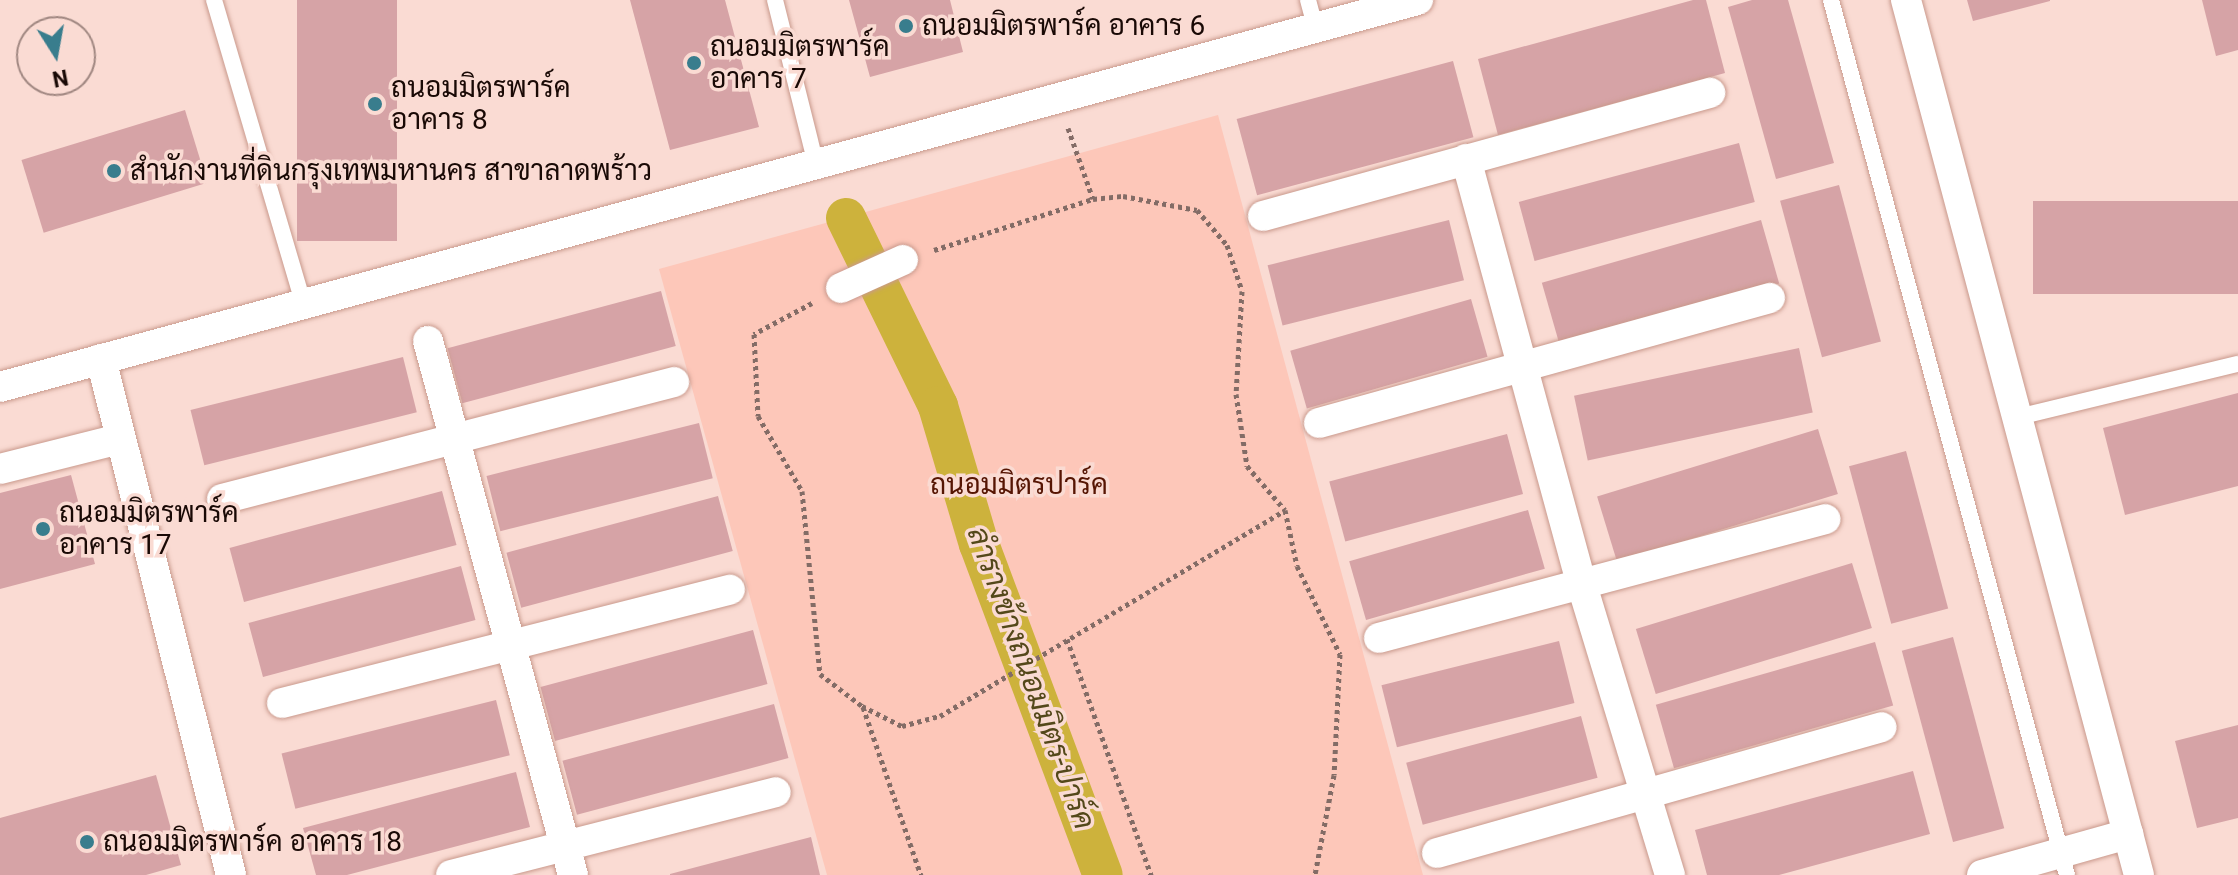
<!DOCTYPE html>
<meta charset="utf-8">
<style>
body{margin:0}
#map{position:relative;width:2238px;height:875px;overflow:hidden;background:#fadbd3;font-family:Roboto,Sarabun,sans-serif}
div>[style]{position:absolute}
.green>*{inset:0;background:#fdc7b9}
.canal>*{height:40px;margin:-20px;padding:0 20px;transform-origin:20px;border-radius:20px;background:#cdb23c}
.building>*{inset:0;background:#d6a3a6;transform-origin:0 0}
.path>*{height:5px;margin-top:-2.5px;transform-origin:0;background:repeating-linear-gradient(90deg,#836c66 0 4px,transparent 0 8px)}
.roads{filter:drop-shadow(0 0 2px #c9998c) drop-shadow(0 0 2px #c9998c)}
.lane>*{height:16px;margin:-8px;padding:0 8px;transform-origin:8px;border-radius:8px;background:#fff}
.street>*{height:30px;margin:-15px;padding:0 15px;transform-origin:15px;border-radius:15px;background:#fff}
.dots>*{width:22px;height:22px;translate:-50% -50%;box-sizing:border-box;border:4px solid #fadbd3;border-radius:50%}
span{translate:-50% -50%;white-space:nowrap;text-align:center;line-height:1.15;-webkit-text-stroke:7px #fadbd3;paint-order:stroke}
.poi-label{font-size:28px;color:#190905}
.left{translate:0 -50%;text-align:left}
.park-label{font-size:28px;color:#561503}
.water-label{font-size:30px;color:#54481a;font-style:italic}
.north{position:absolute;left:16px;top:16px;width:80px;height:80px;box-sizing:border-box;background:#fadbd3;border:2px solid #a08781;border-radius:50%;rotate:169deg;font-size:22px;font-weight:700;line-height:32px;text-align:center;color:#190905}
.north::after{content:'';display:block;margin:auto;width:28px;height:36px;background:#397d8d;clip-path:polygon(50% 0,100% 100%,50% 72%,0 100%)}
</style>
<div id="map">
<div class="green">
<i style="clip-path:polygon(1218px 115px,1423px 875px,827px 875px,659px 269px)"></i>
</div>
<div class="canal">
<i style="left:846px;top:218px;width:209px;rotate:63.9deg"></i>
<i style="left:938px;top:406px;width:144px;rotate:73.5deg"></i>
<i style="left:979px;top:544px;width:353px;rotate:69.5deg"></i>
</div>
<div class="building">
<i style="left:297px;top:0;width:100px;height:241px"></i>
<i style="clip-path:polygon(630px 0,725px 0,759px 127px,670px 150px)"></i>
<i style="clip-path:polygon(849px 0,950px 0,963px 52px,870px 77px)"></i>
<i style="clip-path:polygon(1693px 0,1706px 0,1725px 73px,1498px 135px,1478px 59px)"></i>
<i style="clip-path:polygon(1752px 0,1788px 0,1834px 163px,1776px 179px,1728px 7px)"></i>
<i style="clip-path:polygon(1967px 0,2050px 0,2050px 1px,1973px 21px)"></i>
<i style="clip-path:polygon(2202px 0,2238px 0,2238px 50px,2216px 56px)"></i>
<i style="left:1453px;top:61px;width:79px;height:224px;rotate:75deg"></i>
<i style="left:185px;top:110px;width:76px;height:171px;rotate:73deg"></i>
<i style="left:1739px;top:143px;width:61px;height:228px;rotate:75deg"></i>
<i style="left:1839px;top:185px;width:162px;height:61px;rotate:75deg"></i>
<i style="left:2238px;top:201px;width:93px;height:205px;rotate:90deg"></i>
<i style="left:1449px;top:220px;width:62px;height:187px;rotate:76deg"></i>
<i style="left:1761px;top:220px;width:66px;height:228px;rotate:74deg"></i>
<i style="left:661px;top:291px;width:57px;height:221px;rotate:75deg"></i>
<i style="left:1471px;top:299px;width:60px;height:188px;rotate:74deg"></i>
<i style="left:1799px;top:348px;width:66px;height:230px;rotate:78deg"></i>
<i style="left:403px;top:357px;width:57px;height:219px;rotate:76deg"></i>
<i style="clip-path:polygon(2238px 393px,2238px 486px,2125px 515px,2103px 428px)"></i>
<i style="left:699px;top:423px;width:57px;height:219px;rotate:76deg"></i>
<i style="left:1818px;top:429px;width:68px;height:231px;rotate:73deg"></i>
<i style="left:1507px;top:434px;width:62px;height:184px;rotate:75deg"></i>
<i style="left:1906px;top:451px;width:163px;height:59px;rotate:75deg"></i>
<i style="clip-path:polygon(71px 475px,95px 564px,0 589px,0 493px)"></i>
<i style="left:442px;top:491px;width:56px;height:220px;rotate:75deg"></i>
<i style="left:718px;top:496px;width:57px;height:219px;rotate:75deg"></i>
<i style="left:1528px;top:510px;width:61px;height:186px;rotate:74deg"></i>
<i style="left:1852px;top:563px;width:68px;height:226px;rotate:73deg"></i>
<i style="left:461px;top:566px;width:56px;height:220px;rotate:75deg"></i>
<i style="left:753px;top:630px;width:56px;height:220px;rotate:75deg"></i>
<i style="left:1953px;top:637px;width:198px;height:53px;rotate:75deg"></i>
<i style="left:1559px;top:641px;width:64px;height:183px;rotate:76deg"></i>
<i style="left:1875px;top:642px;width:66px;height:228px;rotate:74deg"></i>
<i style="left:496px;top:700px;width:57px;height:221px;rotate:76deg"></i>
<i style="left:774px;top:704px;width:56px;height:219px;rotate:75deg"></i>
<i style="left:1581px;top:716px;width:64px;height:181px;rotate:75deg"></i>
<i style="clip-path:polygon(2238px 725px,2238px 818px,2197px 828px,2175px 741px)"></i>
<i style="clip-path:polygon(1913px 771px,1930px 834px,1779px 875px,1707px 875px,1695px 830px)"></i>
<i style="clip-path:polygon(516px 772px,530px 827px,347px 875px,316px 875px,303px 828px)"></i>
<i style="clip-path:polygon(156px 775px,181px 865px,146px 875px,0 875px,0 818px)"></i>
<i style="clip-path:polygon(811px 837px,820px 875px,670px 875px,670px 874px)"></i>
</div>
<div class="path">
<i style="left:1068px;top:128px;width:75px;rotate:70.6deg"></i>
<i style="left:1093px;top:199px;width:30px;rotate:-6deg"></i>
<i style="left:1123px;top:196px;width:75px;rotate:10.7deg"></i>
<i style="left:1197px;top:210px;width:46px;rotate:49.4deg"></i>
<i style="left:1227px;top:245px;width:48px;rotate:71.9deg"></i>
<i style="left:1242px;top:291px;width:103px;rotate:93.3deg"></i>
<i style="left:1236px;top:394px;width:73px;rotate:81.3deg"></i>
<i style="left:1247px;top:466px;width:58px;rotate:49.2deg"></i>
<i style="left:1285px;top:510px;width:57px;rotate:77.9deg"></i>
<i style="left:1297px;top:566px;width:98px;rotate:64deg"></i>
<i style="left:1340px;top:654px;width:121px;rotate:92.8deg"></i>
<i style="left:1334px;top:775px;width:102px;rotate:100.8deg"></i>
<i style="left:934px;top:250px;width:167px;rotate:-17.8deg"></i>
<i style="left:812px;top:303px;width:66px;rotate:151.9deg"></i>
<i style="left:754px;top:334px;width:82px;rotate:87.2deg"></i>
<i style="left:758px;top:416px;width:87px;rotate:59.6deg"></i>
<i style="left:802px;top:491px;width:184px;rotate:84.4deg"></i>
<i style="left:820px;top:674px;width:53px;rotate:37.3deg"></i>
<i style="left:862px;top:706px;width:45px;rotate:26.6deg"></i>
<i style="left:902px;top:726px;width:39px;rotate:-15deg"></i>
<i style="left:940px;top:716px;width:402px;rotate:-30.8deg"></i>
<i style="left:1067px;top:639px;width:251px;rotate:70.4deg"></i>
<i style="left:863px;top:707px;width:178px;rotate:71deg"></i>
</div>
<div class="roads">
<div class="lane">
<i style="left:214px;top:0;width:316px;rotate:73.6deg"></i>
<i style="left:775px;top:0;width:169px;rotate:76deg"></i>
<i style="left:1308px;top:0;width:30px;rotate:75deg"></i>
<i style="left:1831px;top:0;width:906px;rotate:74.91deg"></i>
<i style="left:2014px;top:418px;width:230px;rotate:-13.6deg"></i>
</div>
<div class="street">
<i style="left:1906px;top:0;width:905px;rotate:75.09deg"></i>
<i style="left:1466px;top:159px;width:438px;rotate:74.8deg"></i>
<i style="left:1581px;top:582px;width:306px;rotate:73.1deg"></i>
<i style="left:1263px;top:216px;width:464px;rotate:-15.4deg"></i>
<i style="left:841px;top:288px;width:68px;rotate:-24.3deg"></i>
<i style="left:428px;top:341px;width:553px;rotate:74.81deg"></i>
<i style="left:101px;top:359px;width:532px;rotate:75.86deg"></i>
<i style="left:0;top:387px;width:1470px;rotate:-15.27deg"></i>
<i style="left:1319px;top:423px;width:468px;rotate:-15.5deg"></i>
<i style="left:0;top:469px;width:123px;rotate:-14.1deg"></i>
<i style="left:222px;top:499px;width:467px;rotate:-14.5deg"></i>
<i style="left:1379px;top:638px;width:462px;rotate:-14.9deg"></i>
<i style="left:282px;top:703px;width:462px;rotate:-14.2deg"></i>
<i style="left:1437px;top:853px;width:462px;rotate:-15.8deg"></i>
<i style="left:451px;top:875px;width:335px;rotate:-14.3deg"></i>
<i style="left:1982px;top:875px;width:152px;rotate:-15.7deg"></i>
</div>
</div>
<div class="dots">
<i style="left:906px;top:26px;background:#397d8d"></i>
<i style="left:694px;top:63px;background:#397d8d"></i>
<i style="left:375px;top:104px;background:#397d8d"></i>
<i style="left:114px;top:171px;background:#397d8d"></i>
<i style="left:43px;top:529px;background:#397d8d"></i>
<i style="left:87px;top:842px;background:#397d8d"></i>
</div>
<div class="poi-label">
<span class="left" style="left:922px;top:26px">ถนอมมิตรพาร์ค อาคาร 6</span>
<span class="left" style="left:710px;top:63px">ถนอมมิตรพาร์ค<br>อาคาร 7</span>
<span class="left" style="left:391px;top:104px">ถนอมมิตรพาร์ค<br>อาคาร 8</span>
<span class="left" style="left:130px;top:171px">สำนักงานที่ดินกรุงเทพมหานคร สาขาลาดพร้าว</span>
<span class="left" style="left:59px;top:529px">ถนอมมิตรพาร์ค<br>อาคาร 17</span>
<span class="left" style="left:103px;top:842px">ถนอมมิตรพาร์ค อาคาร 18</span>
</div>
<div class="park-label">
<span style="left:1019px;top:485px">ถนอมมิตรปาร์ค</span>
</div>
<div class="water-label">
<span style="left:1031px;top:678px;rotate:70deg">ลำรางข้างถนอมมิตร-ปาร์ค</span>
</div>
<div class="north">N</div>
</div>
